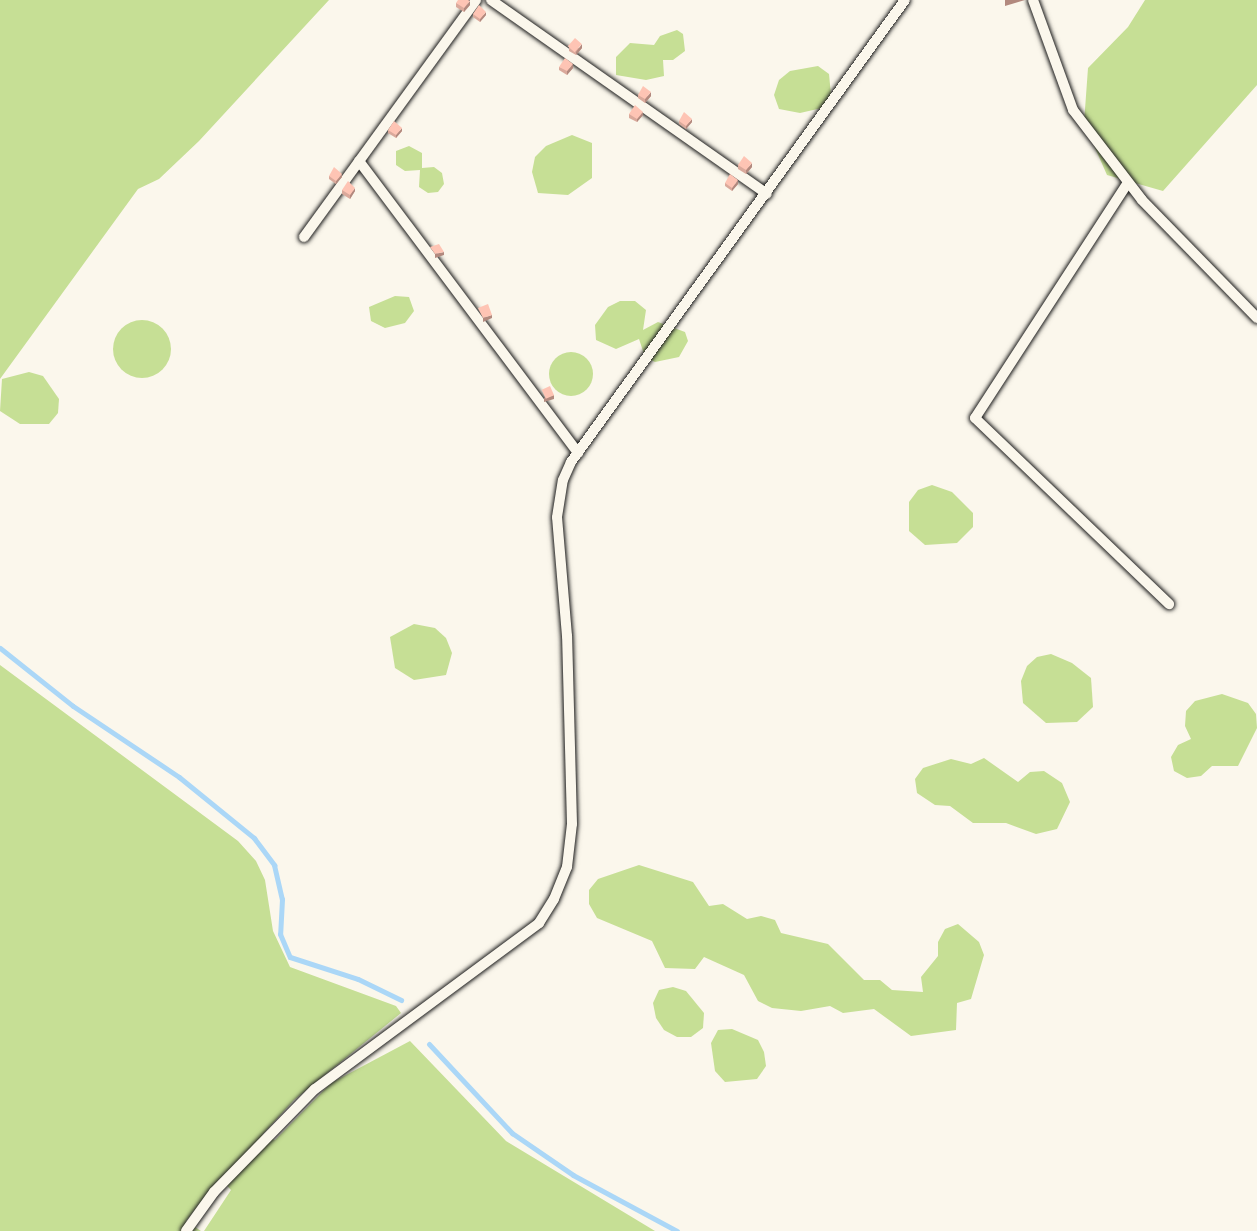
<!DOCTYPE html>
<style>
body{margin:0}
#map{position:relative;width:1257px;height:1231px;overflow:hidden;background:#fbf7ec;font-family:Mynerve,sans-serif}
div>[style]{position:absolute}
.green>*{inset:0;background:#c6df95}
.round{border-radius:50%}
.stream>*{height:5px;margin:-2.5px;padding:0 2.5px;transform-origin:2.5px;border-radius:2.5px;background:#abd7f7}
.roads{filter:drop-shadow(0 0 2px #1c1c1c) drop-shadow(0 0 2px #1c1c1c)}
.lane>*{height:10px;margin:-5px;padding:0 5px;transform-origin:5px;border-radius:5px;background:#fbf7ec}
.wall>*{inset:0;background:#daa99b}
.shaded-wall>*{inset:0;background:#b2897e}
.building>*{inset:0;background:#fec4b4;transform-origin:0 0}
span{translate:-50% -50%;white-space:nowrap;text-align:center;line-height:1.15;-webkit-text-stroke:5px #fbf7ec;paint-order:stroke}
</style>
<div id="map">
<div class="green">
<i style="clip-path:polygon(0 0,329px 0,199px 141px,159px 179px,138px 189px,0 379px)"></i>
<i style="clip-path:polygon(1145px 0,1257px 0,1257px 85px,1163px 191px,1107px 175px,1084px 123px,1088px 68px,1128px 27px)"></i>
<i style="clip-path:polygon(677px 30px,683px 34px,685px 51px,673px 60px,663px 60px,664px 76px,646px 80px,616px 75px,616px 57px,630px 43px,654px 45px,660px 36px)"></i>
<i style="clip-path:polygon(818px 66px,829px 74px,831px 95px,822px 108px,800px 113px,779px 109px,774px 95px,779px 80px,790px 71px)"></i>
<i style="clip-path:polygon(572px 135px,592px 143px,592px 178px,568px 195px,538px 193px,532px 172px,535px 157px,546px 146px)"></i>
<i style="clip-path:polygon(409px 146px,422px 153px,422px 168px,434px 167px,442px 173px,444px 184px,438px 192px,428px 193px,419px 187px,420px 170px,405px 171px,396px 165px,396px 151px)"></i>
<i style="clip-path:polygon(395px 296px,409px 297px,414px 311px,405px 323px,385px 328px,371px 321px,369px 307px)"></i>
<i style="clip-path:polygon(635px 301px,646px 310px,643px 330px,658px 322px,685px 332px,688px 341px,679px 357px,655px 362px,645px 357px,639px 339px,616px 349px,596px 340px,595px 325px,608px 307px,620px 301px)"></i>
<i class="round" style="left:113px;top:320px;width:58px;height:58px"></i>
<i class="round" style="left:549px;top:352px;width:44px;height:44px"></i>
<i style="clip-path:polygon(29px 372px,43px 376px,59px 399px,58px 413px,49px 424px,20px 424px,0 411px,2px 379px)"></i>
<i style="clip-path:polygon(932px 485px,952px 492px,973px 513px,973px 527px,957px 543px,925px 545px,909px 531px,909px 502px,918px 490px)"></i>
<i style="clip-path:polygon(414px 624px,435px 628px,446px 638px,452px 653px,446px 675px,414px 680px,395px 668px,390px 637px)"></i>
<i style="clip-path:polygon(1051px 654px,1072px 663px,1091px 678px,1093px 707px,1077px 722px,1046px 723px,1023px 703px,1021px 681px,1027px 666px,1037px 657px)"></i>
<i style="clip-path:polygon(0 665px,238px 841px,256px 861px,265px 880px,273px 931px,290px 967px,396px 1006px,401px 1013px,294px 1100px,262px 1135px,275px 1140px,331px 1083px,410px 1041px,506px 1141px,655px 1231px,204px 1231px,231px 1190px,220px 1178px,186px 1221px,201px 1231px,0 1231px)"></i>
<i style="clip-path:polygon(1222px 694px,1248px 703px,1256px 714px,1257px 728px,1238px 766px,1212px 766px,1201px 776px,1187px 778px,1174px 771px,1171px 757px,1178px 745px,1191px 739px,1185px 726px,1186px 711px,1195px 701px)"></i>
<i style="clip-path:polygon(984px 758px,1018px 782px,1030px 772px,1044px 771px,1062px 783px,1070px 802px,1057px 829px,1036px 834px,1006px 823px,973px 823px,950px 806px,935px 805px,917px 793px,915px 779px,923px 768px,951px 759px,971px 764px)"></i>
<i style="clip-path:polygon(639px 865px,693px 882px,709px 906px,723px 904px,747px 919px,761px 916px,775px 920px,781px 933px,828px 944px,864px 980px,880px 980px,892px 990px,923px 992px,921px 977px,938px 956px,938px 942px,945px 929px,958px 924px,979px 942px,984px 955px,971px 999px,957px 1003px,956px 1030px,911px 1036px,874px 1009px,843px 1013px,830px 1006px,801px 1011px,772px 1008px,758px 1001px,744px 975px,704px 957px,695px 969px,665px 968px,652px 941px,597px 918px,589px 904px,589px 890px,598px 879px)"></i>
<i style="clip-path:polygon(673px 987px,686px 991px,704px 1013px,703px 1028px,691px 1037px,677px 1037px,664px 1030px,656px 1018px,653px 1003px,659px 990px)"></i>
<i style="clip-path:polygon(732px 1029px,758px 1040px,764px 1052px,766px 1066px,757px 1079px,725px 1082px,715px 1071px,711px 1043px,718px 1030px)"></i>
</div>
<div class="stream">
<i style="left:0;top:648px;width:93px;rotate:38.5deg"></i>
<i style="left:73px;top:706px;width:128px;rotate:33.8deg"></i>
<i style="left:179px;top:777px;width:97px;rotate:39.1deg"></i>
<i style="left:254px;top:838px;width:34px;rotate:53deg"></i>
<i style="left:274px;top:865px;width:35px;rotate:77deg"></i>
<i style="left:282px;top:899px;width:35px;rotate:93deg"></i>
<i style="left:280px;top:934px;width:25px;rotate:67deg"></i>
<i style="left:290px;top:957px;width:71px;rotate:17.9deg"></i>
<i style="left:358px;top:979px;width:48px;rotate:26deg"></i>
<i style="left:429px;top:1044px;width:122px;rotate:47deg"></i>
<i style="left:512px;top:1133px;width:74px;rotate:34.5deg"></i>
<i style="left:573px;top:1175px;width:118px;rotate:28.3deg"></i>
</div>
<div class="roads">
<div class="lane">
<i style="left:491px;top:0;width:337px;rotate:35.1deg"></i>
<i style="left:1033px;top:0;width:117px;rotate:70deg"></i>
<i style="left:1073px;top:110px;width:113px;rotate:52.5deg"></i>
<i style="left:1142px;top:200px;width:165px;rotate:45.7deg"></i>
<i style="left:359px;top:161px;width:365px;rotate:53.1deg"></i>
<i style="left:1127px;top:184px;width:279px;rotate:123deg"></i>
<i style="left:975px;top:418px;width:269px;rotate:43.8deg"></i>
<i style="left:304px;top:237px;width:293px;rotate:-54deg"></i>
<i style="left:186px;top:1231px;width:48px;rotate:-54.3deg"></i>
<i style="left:214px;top:1192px;width:144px;rotate:-45.6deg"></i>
<i style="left:315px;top:1089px;width:279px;rotate:-36.5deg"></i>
<i style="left:539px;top:923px;width:28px;rotate:-58deg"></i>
<i style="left:554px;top:899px;width:35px;rotate:-68deg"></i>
<i style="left:567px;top:867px;width:43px;rotate:-83.4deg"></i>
<i style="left:572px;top:824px;width:188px;rotate:-91.5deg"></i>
<i style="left:567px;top:636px;width:119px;rotate:-94.8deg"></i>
<i style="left:557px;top:517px;width:37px;rotate:-81deg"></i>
<i style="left:563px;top:480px;width:20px;rotate:-66deg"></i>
<i style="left:571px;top:462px;width:570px;rotate:-54.14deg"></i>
</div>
</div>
<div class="wall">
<i style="clip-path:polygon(456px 3px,470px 5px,464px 12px,456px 7px)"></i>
<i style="clip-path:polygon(473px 14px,486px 15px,480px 22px,473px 17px)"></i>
<i style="clip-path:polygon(569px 47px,582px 48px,576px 55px,569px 51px)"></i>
<i style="clip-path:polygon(559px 67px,573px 68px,567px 75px,559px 70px)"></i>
<i style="clip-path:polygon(638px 95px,651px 96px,645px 103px,638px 98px)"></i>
<i style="clip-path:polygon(629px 114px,643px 115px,637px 122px,629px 118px)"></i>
<i style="clip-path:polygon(679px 121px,692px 122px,686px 129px,679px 124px)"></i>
<i style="clip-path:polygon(388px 130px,402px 131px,396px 138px,388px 133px)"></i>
<i style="clip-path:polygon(738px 165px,752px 167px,746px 174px,738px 169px)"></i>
<i style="clip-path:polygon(329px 176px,342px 177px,336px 184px,329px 179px)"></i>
<i style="clip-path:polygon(725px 183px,738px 184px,732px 191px,725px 186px)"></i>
<i style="clip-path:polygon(342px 190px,355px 191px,350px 199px,342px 194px)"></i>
</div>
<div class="shaded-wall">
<i style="clip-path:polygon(1005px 0,1025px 0,1005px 6px)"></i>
<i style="clip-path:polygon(470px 1px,470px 5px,464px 12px,464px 8px)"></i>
<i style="clip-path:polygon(486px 12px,486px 15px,480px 22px,480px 19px)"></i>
<i style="clip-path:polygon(582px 44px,582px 48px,576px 55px,576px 52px)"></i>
<i style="clip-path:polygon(573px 64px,573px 68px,567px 75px,567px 71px)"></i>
<i style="clip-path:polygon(651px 92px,651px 96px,645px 103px,645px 99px)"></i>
<i style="clip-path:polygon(643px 112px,643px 115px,637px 122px,637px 119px)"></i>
<i style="clip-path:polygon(692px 119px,692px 122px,686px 129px,686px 126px)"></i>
<i style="clip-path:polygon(402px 128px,402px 131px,396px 138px,396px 135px)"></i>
<i style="clip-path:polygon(752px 163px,752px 167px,746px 174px,746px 170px)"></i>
<i style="clip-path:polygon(342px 174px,342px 177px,336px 184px,336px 181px)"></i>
<i style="clip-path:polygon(738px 180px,738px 184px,732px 191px,732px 188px)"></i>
<i style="clip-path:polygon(355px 188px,355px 191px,350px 199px,350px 195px)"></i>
<i style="clip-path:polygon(444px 252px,444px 255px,435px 258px,435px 254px)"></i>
<i style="clip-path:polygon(492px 315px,492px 318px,483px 322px,483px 318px)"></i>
<i style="clip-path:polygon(554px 395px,554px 399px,544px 402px,544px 398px)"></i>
</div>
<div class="building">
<i style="clip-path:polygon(458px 0,468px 0,470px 1px,464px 8px,456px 3px)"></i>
<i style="clip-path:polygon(479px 5px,486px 12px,480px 19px,473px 14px)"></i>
<i style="left:575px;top:38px;width:9px;height:11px;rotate:41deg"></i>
<i style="clip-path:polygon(565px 58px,573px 64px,567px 71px,559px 67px)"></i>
<i style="clip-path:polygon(643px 86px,651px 92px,645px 99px,638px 95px)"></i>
<i style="clip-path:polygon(635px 105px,643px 112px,637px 119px,629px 114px)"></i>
<i style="clip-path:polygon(684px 112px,692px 119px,686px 126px,679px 121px)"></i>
<i style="clip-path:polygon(394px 121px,402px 128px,396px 135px,388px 130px)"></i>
<i style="clip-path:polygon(744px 156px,752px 163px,746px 170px,738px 165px)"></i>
<i style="clip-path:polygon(334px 167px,342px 174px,336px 181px,329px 176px)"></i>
<i style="clip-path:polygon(730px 174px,738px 180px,732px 188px,725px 183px)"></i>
<i style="clip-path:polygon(348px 181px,355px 188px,350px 195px,342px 190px)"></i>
<i style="clip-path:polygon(439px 244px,444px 252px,435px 254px,430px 247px)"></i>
<i style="clip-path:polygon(488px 304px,492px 315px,483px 318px,478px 308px)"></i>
<i style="left:550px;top:386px;width:10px;height:9px;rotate:66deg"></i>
</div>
</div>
